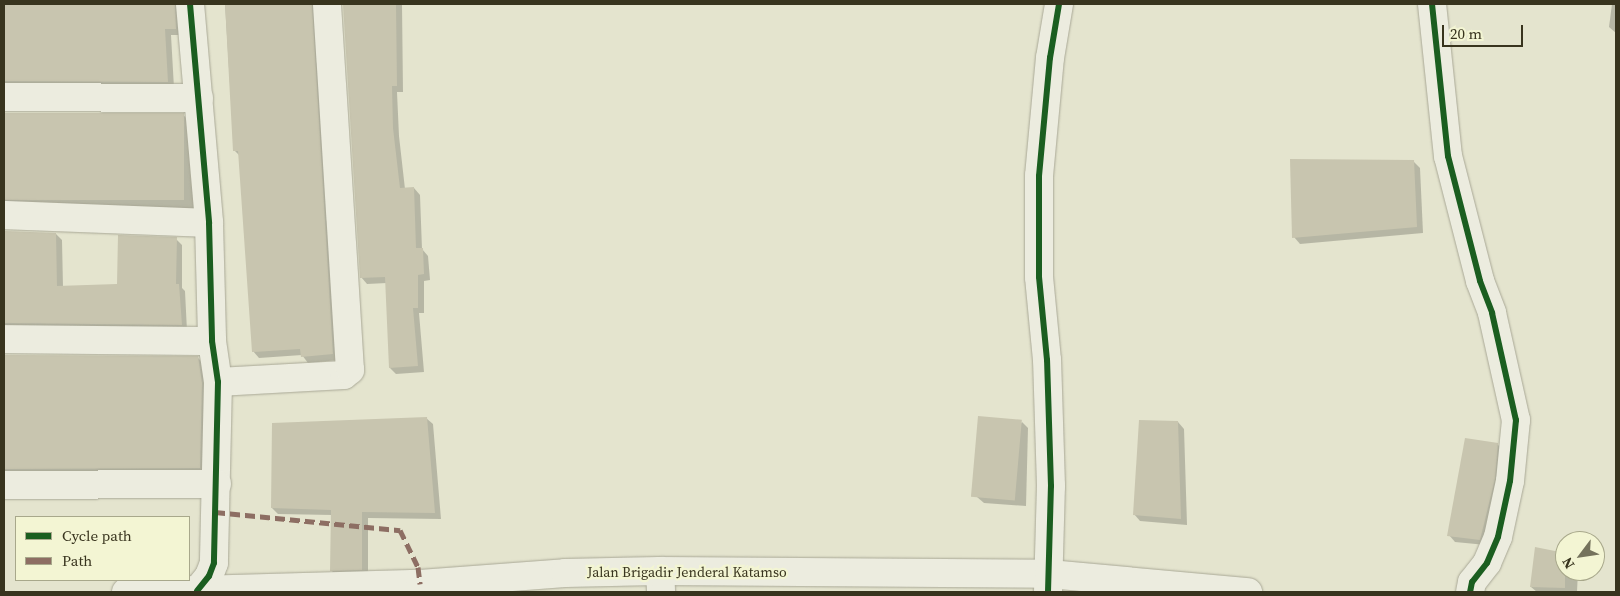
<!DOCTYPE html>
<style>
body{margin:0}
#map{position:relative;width:1620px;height:596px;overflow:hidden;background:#e4e4ce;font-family:"Source Serif 4",serif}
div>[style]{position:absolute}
.shadow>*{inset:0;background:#0003}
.building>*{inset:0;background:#c8c5af;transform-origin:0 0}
.roads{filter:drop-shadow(0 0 1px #a9a896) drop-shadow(0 0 1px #a9a896)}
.street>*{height:28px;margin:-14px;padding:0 14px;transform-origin:14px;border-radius:14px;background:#ececdf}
.secondary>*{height:28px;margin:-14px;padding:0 14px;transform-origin:14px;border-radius:14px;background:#ececdf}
.quiet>*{height:5px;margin-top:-2.5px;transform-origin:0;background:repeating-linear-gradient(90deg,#8d6e63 0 10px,transparent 0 15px)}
.cycleway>*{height:6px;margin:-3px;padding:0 3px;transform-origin:3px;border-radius:3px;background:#1b5e20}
span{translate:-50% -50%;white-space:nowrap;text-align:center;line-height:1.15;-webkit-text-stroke:4.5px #f3f5d3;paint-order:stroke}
.street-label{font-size:14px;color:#38341e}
.frame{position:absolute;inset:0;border:5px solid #38341e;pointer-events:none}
.legend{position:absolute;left:15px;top:516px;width:175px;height:65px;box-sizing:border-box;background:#f3f5d3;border:1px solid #a8a88b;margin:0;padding:6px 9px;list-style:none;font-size:15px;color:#38341e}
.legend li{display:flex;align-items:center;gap:10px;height:25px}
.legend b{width:25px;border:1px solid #a8a88b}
.north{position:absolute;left:1555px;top:531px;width:50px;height:50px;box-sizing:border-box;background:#f3f5d3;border:1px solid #a8a88b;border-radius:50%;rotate:239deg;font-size:14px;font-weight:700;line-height:20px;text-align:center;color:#38341e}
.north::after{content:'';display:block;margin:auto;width:18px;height:22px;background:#74725c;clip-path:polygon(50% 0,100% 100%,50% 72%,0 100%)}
.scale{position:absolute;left:1442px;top:25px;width:81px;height:22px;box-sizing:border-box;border:2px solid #38341e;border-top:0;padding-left:6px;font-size:15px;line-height:18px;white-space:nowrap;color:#38341e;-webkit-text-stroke:4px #f3f5d3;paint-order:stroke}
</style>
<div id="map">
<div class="shadow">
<i style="clip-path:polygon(4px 4px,184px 4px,182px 35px,171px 35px,174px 88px,4px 91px)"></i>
<i style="clip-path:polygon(225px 4px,320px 4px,339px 360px,308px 363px,302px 355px,259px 358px,253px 351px,240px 156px,234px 150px)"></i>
<i style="clip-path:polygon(353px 4px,402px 4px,403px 92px,397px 92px,399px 136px,405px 189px,414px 188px,420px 195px,422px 249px,428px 256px,430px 280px,424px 281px,424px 313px,419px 313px,424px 372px,396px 374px,390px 368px,387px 283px,367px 284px,361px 277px)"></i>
<i style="clip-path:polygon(1612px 4px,1616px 4px,1616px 33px,1609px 27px)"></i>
<i style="clip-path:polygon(4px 114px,183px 115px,190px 121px,198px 212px,4px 209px)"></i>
<i style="clip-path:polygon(1414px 162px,1420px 168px,1423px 233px,1300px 244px,1294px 237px)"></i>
<i style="clip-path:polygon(4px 232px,56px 234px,62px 240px,63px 287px,118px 285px,176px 239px,182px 245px,182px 288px,185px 291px,187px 331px,4px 333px)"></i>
<i style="clip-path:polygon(4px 356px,198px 358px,204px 364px,206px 474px,4px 477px)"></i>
<i style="clip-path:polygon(426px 418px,433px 424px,441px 519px,368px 518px,368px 576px,338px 577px,331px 570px,332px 515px,278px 514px,272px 508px)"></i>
<i style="clip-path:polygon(1022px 422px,1028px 428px,1026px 506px,984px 503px,977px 497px)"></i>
<i style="clip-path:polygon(1178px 422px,1184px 429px,1187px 525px,1140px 521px,1134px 514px)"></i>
<i style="clip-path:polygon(1497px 444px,1504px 451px,1486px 545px,1455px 542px,1449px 535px)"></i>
<i style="clip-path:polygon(1565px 554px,1565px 571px,1578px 571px,1577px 592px,1537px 592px,1531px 587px)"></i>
</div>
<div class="building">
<i style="clip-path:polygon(4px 4px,175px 4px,176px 29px,165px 29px,168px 82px,4px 81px)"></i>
<i style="clip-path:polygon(225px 4px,312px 4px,333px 354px,301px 357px,300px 349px,252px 352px,238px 151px,233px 151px)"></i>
<i style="clip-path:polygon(343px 4px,396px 4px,397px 86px,392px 86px,393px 128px,400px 188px,414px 187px,416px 248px,423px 248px,424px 274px,418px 275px,418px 308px,413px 308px,418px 366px,389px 368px,385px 277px,360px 278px)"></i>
<i style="left:4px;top:113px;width:180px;height:87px"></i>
<i style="clip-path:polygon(1290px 159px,1414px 160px,1417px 227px,1292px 238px)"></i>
<i style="clip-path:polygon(4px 231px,56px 233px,57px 286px,117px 284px,118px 235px,177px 237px,176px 284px,179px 284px,182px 325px,4px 323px)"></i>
<i style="clip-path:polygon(4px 355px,198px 356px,202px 383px,200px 468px,4px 469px)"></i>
<i style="left:978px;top:416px;width:44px;height:81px;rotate:5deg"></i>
<i style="clip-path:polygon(427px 417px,435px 513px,362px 512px,362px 570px,330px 571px,331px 510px,271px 508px,272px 423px)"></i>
<i style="clip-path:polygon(1139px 420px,1178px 421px,1181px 519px,1133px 515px)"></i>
<i style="clip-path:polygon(1465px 438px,1498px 443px,1495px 479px,1480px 540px,1447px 536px)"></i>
<i style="clip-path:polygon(1535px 547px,1565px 553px,1565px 588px,1530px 587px)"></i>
</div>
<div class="roads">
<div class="street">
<i style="left:190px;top:4px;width:220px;rotate:85deg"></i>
<i style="left:209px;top:223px;width:118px;rotate:88.5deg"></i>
<i style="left:212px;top:341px;width:41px;rotate:81.7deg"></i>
<i style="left:218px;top:382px;width:181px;rotate:91.3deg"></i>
<i style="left:214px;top:563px;width:14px;rotate:111deg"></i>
<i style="left:209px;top:576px;width:19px;rotate:129deg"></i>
<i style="left:1432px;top:4px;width:153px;rotate:84deg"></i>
<i style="left:1448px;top:156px;width:129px;rotate:75.6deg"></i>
<i style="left:1480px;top:281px;width:34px;rotate:69deg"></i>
<i style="left:1492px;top:313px;width:110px;rotate:77.4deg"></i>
<i style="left:1516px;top:420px;width:61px;rotate:95.6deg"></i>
<i style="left:1510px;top:481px;width:57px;rotate:102.1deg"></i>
<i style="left:1498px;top:537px;width:28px;rotate:113deg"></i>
<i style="left:1487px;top:563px;width:24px;rotate:128deg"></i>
<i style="left:1472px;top:582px;width:10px;rotate:101deg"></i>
<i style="left:4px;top:97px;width:195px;rotate:0.3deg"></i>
<i style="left:4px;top:215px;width:205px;rotate:2.2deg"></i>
<i style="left:4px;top:339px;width:208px;rotate:0.6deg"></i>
<i style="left:218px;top:382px;width:126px;rotate:-3.2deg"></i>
<i style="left:344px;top:375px;width:8px;rotate:-40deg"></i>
<i style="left:350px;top:370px;width:367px;rotate:-93.6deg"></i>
<i style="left:4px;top:485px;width:213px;rotate:-0.3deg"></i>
<i style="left:660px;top:571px;width:21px;rotate:87deg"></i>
<i style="left:1048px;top:592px;width:106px;rotate:-88.4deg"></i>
<i style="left:1051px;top:486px;width:126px;rotate:-91.8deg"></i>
<i style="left:1047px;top:360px;width:83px;rotate:-95.5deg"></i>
<i style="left:1039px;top:277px;width:101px;rotate:-90deg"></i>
<i style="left:1039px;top:176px;width:119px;rotate:-84.7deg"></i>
<i style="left:1050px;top:58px;width:55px;rotate:-80.5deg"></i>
</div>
<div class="secondary">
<i style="left:126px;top:592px;width:294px;rotate:-1.6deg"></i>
<i style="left:420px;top:584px;width:145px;rotate:-4.3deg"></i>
<i style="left:565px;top:573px;width:95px;rotate:-1.2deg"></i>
<i style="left:660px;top:571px;width:389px;rotate:0.4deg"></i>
<i style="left:1049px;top:574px;width:200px;rotate:5.2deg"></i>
</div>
</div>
<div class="quiet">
<i style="left:215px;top:512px;width:186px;rotate:5.6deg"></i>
<i style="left:400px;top:530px;width:41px;rotate:64.1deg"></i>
<i style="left:418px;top:567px;width:17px;rotate:83deg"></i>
</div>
<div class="cycleway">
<i style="left:190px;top:4px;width:220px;rotate:85deg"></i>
<i style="left:209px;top:223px;width:118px;rotate:88.5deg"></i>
<i style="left:212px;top:341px;width:41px;rotate:81.7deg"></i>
<i style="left:218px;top:382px;width:181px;rotate:91.3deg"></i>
<i style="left:214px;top:563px;width:14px;rotate:111deg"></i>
<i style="left:209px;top:576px;width:19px;rotate:129deg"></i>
<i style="left:1432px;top:4px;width:153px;rotate:84deg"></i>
<i style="left:1448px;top:156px;width:129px;rotate:75.6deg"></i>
<i style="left:1480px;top:281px;width:34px;rotate:69deg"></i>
<i style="left:1492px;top:313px;width:110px;rotate:77.4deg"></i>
<i style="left:1516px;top:420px;width:61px;rotate:95.6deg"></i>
<i style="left:1510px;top:481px;width:57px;rotate:102.1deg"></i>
<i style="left:1498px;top:537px;width:28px;rotate:113deg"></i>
<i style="left:1487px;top:563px;width:24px;rotate:128deg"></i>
<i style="left:1472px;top:582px;width:10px;rotate:101deg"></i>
<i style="left:1048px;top:592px;width:106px;rotate:-88.4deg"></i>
<i style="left:1051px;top:486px;width:126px;rotate:-91.8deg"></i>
<i style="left:1047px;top:360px;width:83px;rotate:-95.5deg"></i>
<i style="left:1039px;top:277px;width:101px;rotate:-90deg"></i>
<i style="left:1039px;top:176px;width:119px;rotate:-84.7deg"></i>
<i style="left:1050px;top:58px;width:55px;rotate:-80.5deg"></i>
</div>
<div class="street-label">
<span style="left:687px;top:572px">Jalan Brigadir Jenderal Katamso</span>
</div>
<div class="frame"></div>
<ul class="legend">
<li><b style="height:6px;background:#1b5e20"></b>Cycle path</li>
<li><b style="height:6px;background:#8d6e63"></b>Path</li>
</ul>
<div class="north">N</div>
<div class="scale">20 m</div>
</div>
